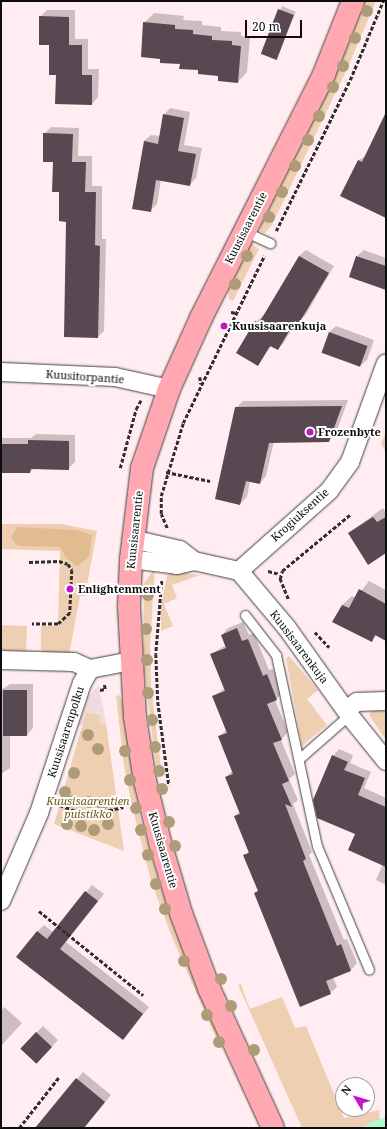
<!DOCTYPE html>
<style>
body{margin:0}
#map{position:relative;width:387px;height:1129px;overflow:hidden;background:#ffedf1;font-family:"Noto Serif",serif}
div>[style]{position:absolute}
.green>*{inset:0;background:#eecfb2;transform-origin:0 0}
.forest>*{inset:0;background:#e0bc90}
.plaza>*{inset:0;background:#f0dbe1}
.water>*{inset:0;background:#acfdca}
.shadow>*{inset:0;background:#0003;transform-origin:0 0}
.building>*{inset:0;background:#574851;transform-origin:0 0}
.path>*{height:2.5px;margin-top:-1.25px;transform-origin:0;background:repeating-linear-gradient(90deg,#2f2f2f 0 4px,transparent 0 6px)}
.roads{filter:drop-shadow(0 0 1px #404040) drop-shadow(0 0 1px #404040)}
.lane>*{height:9px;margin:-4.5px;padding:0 4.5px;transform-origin:4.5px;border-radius:4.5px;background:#fff}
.street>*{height:18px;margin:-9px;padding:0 9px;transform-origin:9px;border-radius:9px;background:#fff}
.secondary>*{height:22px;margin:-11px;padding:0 11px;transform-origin:11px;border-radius:11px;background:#ffa8b2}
.trees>*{width:12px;height:12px;margin:-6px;border-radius:50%;background:#ae9c79}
.dots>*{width:11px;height:11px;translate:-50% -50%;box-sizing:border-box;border:2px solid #fff;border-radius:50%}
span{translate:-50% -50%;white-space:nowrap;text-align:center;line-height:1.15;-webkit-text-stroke:4px #fff;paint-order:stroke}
.street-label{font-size:11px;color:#0d0d0d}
.poi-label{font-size:11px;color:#0d0d0d;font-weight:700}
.left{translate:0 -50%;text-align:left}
.park-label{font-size:11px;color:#6c5a17;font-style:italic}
.frame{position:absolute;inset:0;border:2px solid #0d0d0d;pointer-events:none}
.north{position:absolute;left:335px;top:1077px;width:40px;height:40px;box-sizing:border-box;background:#fff;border:1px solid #9e9e9e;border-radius:50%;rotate:308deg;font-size:11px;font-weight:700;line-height:16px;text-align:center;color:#0d0d0d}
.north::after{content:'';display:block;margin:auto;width:14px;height:18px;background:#c316cc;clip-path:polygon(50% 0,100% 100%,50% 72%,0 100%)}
.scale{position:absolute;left:245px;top:20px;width:57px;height:18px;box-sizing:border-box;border:2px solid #0d0d0d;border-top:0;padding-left:5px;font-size:12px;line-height:14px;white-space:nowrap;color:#0d0d0d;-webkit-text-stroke:3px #fff;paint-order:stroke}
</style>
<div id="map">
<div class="green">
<i style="clip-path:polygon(365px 1px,376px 1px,348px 67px,272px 225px,265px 233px,261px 232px,260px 227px,346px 50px)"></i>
<i style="clip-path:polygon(251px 243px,259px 249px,233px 301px,229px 299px,228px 290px)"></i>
<i style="clip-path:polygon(386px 433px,386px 453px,381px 443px)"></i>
<i style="clip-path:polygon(1px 524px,61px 524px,97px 531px,85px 596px,80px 596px,69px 655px,45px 654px,41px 649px,41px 626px,58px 626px,60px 551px,1px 549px)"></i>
<i style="clip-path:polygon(155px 568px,150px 645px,151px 687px,162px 775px,157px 775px,143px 659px,144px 583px)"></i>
<i style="clip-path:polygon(168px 571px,200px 575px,172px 585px,177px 598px,164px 604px,173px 626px,161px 631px,161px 607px)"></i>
<i style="left:1px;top:625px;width:26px;height:28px;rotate:2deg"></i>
<i style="clip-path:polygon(289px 656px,318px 690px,307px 699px,327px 725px,302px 746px,286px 658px)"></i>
<i style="clip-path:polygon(119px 695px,122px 699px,140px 816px,157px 875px,196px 985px,224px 1045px,220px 1047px,171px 935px,151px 881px,133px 810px,124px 766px,116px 696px)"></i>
<i style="clip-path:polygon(386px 707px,386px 740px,369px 715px,372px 710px)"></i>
<i style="clip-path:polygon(86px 712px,100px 715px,100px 723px,106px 723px,124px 851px,54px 824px)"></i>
<i style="clip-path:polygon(241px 984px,250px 1009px,282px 997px,295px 1028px,306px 1026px,344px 1118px,379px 1110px,381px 1128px,302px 1128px,238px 985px)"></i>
</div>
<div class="forest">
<i style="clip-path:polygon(17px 527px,76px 530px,92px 535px,89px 557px,77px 566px,66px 558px,60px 547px,18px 546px,11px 538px)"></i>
</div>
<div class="plaza">
<i style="clip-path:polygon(99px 686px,106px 723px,100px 724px,100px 715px,86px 712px,82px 726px,78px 725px,88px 696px)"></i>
</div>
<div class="water">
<i style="clip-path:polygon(386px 1117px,386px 1128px,363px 1128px,369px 1123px)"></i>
</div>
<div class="shadow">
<i style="left:282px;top:6px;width:15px;height:51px;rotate:23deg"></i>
<i style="clip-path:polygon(47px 10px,75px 10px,75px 39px,88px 39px,88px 69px,99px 69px,98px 97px,92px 104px,57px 74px,50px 44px,40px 17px)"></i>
<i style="clip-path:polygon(154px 13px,184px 16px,183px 20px,202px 21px,202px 25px,221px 27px,221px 31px,241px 32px,241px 36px,250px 37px,247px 72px,238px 82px,162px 58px,144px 23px)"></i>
<i style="clip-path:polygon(170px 108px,190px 112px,184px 145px,202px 148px,196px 178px,190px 185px,161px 180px,157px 204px,150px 211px,144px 141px,151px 135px,160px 136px,164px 115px)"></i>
<i style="clip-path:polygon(386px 120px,386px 217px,341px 195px,359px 160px,367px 155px)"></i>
<i style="clip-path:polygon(51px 127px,79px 128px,78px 156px,92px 156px,92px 186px,102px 186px,102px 239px,106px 239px,104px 331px,98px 337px,54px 161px,44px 134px)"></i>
<i style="clip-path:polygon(306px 250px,334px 266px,305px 316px,297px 321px,284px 342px,278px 349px,272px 345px,257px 365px,256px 322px,263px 315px,265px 316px,299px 256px)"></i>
<i style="clip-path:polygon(364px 250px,386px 258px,386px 289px,350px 276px,357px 256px)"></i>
<i style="clip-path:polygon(336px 326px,374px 340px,367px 360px,360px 366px,329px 332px)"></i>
<i style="clip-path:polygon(348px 400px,335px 435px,328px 441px,274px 441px,266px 476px,260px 483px,250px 481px,247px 497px,240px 504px,236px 408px,243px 401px)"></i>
<i style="clip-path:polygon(36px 434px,75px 435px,75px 462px,68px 469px,34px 468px,30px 472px,1px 472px,1px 438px,31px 438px)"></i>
<i style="clip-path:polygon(383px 508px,386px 513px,386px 552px,349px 533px)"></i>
<i style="clip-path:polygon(369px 581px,386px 590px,386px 640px,377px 635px,371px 641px,334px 622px,342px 605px,352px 596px,356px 598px)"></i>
<i style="clip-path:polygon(243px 622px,249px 635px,254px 633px,269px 670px,273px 669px,283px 693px,275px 700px,288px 732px,281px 740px,295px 774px,289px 779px,298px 800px,293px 804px,312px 852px,309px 855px,344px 940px,347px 939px,357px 963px,351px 970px,333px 977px,337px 987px,330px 993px,255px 894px,259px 890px,245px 855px,249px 851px,235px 816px,240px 811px,226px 777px,233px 770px,219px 737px,226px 730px,214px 696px,225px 688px,211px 654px,226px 645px,222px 635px,228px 628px)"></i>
<i style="clip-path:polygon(10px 684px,33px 684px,33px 728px,27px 735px,10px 735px,10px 768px,1px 774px,1px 690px)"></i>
<i style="clip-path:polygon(339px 749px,353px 755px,350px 763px,371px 772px,364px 788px,386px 798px,386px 885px,376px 880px,383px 864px,357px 833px,333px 756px)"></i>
<i style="clip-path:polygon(92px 885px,104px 894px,66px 942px,149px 1007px,123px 1039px,37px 932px,44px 925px,53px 932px)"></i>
<i style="clip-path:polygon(4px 1007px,22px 1023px,1px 1046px,1px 1011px)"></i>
<i style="clip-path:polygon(43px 1026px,58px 1040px,43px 1056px,36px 1033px)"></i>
<i style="clip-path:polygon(83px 1072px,111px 1095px,84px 1128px,36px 1128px)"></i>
</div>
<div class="building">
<i style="left:278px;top:9px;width:17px;height:48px;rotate:21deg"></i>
<i style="clip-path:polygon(39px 16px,69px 17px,69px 45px,82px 45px,82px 75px,92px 75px,92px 105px,55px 104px,56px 75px,49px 75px,49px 45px,39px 45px)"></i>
<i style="clip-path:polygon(143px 22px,175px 25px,175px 29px,193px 30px,193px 34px,212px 36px,212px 40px,232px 41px,232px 45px,241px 46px,238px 83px,218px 81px,218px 76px,198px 74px,198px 70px,179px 69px,180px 64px,160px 63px,160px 59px,141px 57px)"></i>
<i style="clip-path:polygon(386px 112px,386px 218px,340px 196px,358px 160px,362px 162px)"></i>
<i style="clip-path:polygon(163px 114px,184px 118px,178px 151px,196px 154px,190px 186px,156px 180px,151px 212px,132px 209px,144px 141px,158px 144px)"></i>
<i style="clip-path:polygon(43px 133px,73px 134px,72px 162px,86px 162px,85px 192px,96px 192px,95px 245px,100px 246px,98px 338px,64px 337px,66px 222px,59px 221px,59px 192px,52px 192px,53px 162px,43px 162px)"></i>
<i style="clip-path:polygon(299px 256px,329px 273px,299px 323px,295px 321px,278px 350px,270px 346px,258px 366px,236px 353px,255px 321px,259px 323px)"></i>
<i style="clip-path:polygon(356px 256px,386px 266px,386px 290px,349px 277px)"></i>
<i style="left:329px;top:332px;width:41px;height:22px;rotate:20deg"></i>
<i style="clip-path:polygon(342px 406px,329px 442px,269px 443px,260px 484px,246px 481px,240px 505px,215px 499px,235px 407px)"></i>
<i style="clip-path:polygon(28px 440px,69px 441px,69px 470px,31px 469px,30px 473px,1px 473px,1px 444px,28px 444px)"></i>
<i style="clip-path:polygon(373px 517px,377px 522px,386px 517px,386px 553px,368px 565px,348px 533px)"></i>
<i style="clip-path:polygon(359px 589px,386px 604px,386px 641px,375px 635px,372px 642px,332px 622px,342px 605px,349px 608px)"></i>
<i style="clip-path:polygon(237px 628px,242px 641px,248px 639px,263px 676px,267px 674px,277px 700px,267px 704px,282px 740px,273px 743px,289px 781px,282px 784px,292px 807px,285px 804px,306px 859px,303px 861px,337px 946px,341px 944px,351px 971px,326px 981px,331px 994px,300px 1007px,254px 893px,258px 891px,243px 855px,249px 853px,234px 816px,240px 814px,225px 777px,233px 774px,218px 736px,227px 733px,212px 696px,225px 691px,210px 654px,226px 648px,221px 635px)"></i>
<i style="left:3px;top:690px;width:24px;height:46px"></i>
<i style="clip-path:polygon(332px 755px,348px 762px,344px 770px,365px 778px,358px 795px,386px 807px,386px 867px,348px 850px,355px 834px,317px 818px,313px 800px)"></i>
<i style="clip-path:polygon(85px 891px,98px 901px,60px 949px,143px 1014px,123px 1040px,16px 957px,37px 931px,47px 939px)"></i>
<i style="left:36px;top:1032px;width:22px;height:23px;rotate:43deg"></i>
<i style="clip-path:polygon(76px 1078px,105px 1102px,84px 1128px,35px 1128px)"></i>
</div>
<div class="path">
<i style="left:276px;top:231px;width:168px;rotate:-63.9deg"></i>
<i style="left:350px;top:80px;width:86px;rotate:-67.3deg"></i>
<i style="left:231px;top:312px;width:6px;rotate:9deg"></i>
<i style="left:200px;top:377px;width:7px;rotate:82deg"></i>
<i style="left:120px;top:468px;width:61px;rotate:-74.8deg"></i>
<i style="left:136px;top:409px;width:10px;rotate:-61deg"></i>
<i style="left:166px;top:472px;width:45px;rotate:11.6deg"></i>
<i style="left:167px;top:528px;width:15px;rotate:-113deg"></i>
<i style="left:161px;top:514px;width:18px;rotate:-90deg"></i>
<i style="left:161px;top:496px;width:76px;rotate:-73.2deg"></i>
<i style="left:183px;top:423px;width:186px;rotate:-64.1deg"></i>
<i style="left:29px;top:562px;width:30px;rotate:-2deg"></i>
<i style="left:59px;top:561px;width:9px;rotate:18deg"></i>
<i style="left:68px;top:564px;width:7px;rotate:56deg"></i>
<i style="left:72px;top:570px;width:43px;rotate:92.7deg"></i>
<i style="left:70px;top:613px;width:16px;rotate:137deg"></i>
<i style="left:58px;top:624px;width:26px;rotate:180deg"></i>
<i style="left:268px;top:571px;width:12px;rotate:14deg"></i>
<i style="left:162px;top:581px;width:73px;rotate:94.7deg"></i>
<i style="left:156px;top:654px;width:48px;rotate:87.6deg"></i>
<i style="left:158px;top:702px;width:84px;rotate:82.5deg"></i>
<i style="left:288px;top:599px;width:22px;rotate:-112deg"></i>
<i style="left:280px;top:579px;width:8px;rotate:-76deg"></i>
<i style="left:282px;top:571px;width:89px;rotate:-39.6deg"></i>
<i style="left:315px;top:632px;width:21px;rotate:47deg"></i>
<i style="left:100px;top:690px;width:5px;rotate:-11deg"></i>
<i style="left:105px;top:689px;width:5px;rotate:-101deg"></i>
<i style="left:60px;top:805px;width:22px;rotate:21deg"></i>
<i style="left:81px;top:813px;width:16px"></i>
<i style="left:97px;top:813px;width:27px;rotate:-13deg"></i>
<i style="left:39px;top:911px;width:134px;rotate:38.9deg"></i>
<i style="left:19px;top:1128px;width:65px;rotate:-51.9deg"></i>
</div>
<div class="roads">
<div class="lane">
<i style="left:244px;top:231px;width:29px;rotate:25deg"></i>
<i style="left:245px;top:615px;width:51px;rotate:52.2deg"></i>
<i style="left:276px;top:655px;width:195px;rotate:77.9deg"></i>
<i style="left:317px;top:846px;width:134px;rotate:67.2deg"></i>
<i style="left:300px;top:758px;width:65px;rotate:-41.3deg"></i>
</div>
<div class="street">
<i style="left:1px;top:372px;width:114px;rotate:2.5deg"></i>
<i style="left:115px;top:377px;width:55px;rotate:12.5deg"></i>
<i style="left:132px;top:539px;width:49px;rotate:12.9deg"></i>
<i style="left:180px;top:550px;width:18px;rotate:38deg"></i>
<i style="left:194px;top:561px;width:46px;rotate:12.5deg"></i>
<i style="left:239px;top:571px;width:75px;rotate:49.9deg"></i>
<i style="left:287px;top:628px;width:107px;rotate:54.5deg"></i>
<i style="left:349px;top:715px;width:59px;rotate:51.2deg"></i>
<i style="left:131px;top:559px;width:46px;rotate:7.4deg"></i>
<i style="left:177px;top:565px;width:17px;rotate:-13deg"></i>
<i style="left:239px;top:571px;width:120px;rotate:-41.6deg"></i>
<i style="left:329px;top:491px;width:36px;rotate:-54deg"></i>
<i style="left:350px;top:462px;width:105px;rotate:-70deg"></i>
<i style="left:1px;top:660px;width:73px;rotate:1.6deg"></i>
<i style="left:74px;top:662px;width:17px;rotate:24deg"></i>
<i style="left:346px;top:710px;width:14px;rotate:-36deg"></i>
<i style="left:357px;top:702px;width:29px;rotate:-2deg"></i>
<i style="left:1px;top:901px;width:96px;rotate:-66.6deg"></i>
<i style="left:39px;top:813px;width:137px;rotate:-71.7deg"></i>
<i style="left:82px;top:683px;width:16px;rotate:-60deg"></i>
<i style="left:90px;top:669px;width:42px;rotate:-11deg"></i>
</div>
<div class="secondary">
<i style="left:273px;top:1128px;width:154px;rotate:-114.6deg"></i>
<i style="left:209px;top:988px;width:80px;rotate:-110.5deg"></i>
<i style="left:181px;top:913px;width:74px;rotate:-106.5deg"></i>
<i style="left:160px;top:842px;width:63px;rotate:-103.8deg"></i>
<i style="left:145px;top:781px;width:65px;rotate:-98.9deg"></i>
<i style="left:135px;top:717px;width:110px;rotate:-93.1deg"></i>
<i style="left:129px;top:607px;width:48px;rotate:-87.6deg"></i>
<i style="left:131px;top:559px;width:92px;rotate:-83.1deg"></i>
<i style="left:142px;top:468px;width:83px;rotate:-71.1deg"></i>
<i style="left:169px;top:389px;width:78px;rotate:-65.7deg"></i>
<i style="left:201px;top:318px;width:273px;rotate:-63.2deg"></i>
<i style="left:324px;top:74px;width:79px;rotate:-68.3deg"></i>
</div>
</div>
<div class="trees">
<i style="left:367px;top:11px"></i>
<i style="left:355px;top:38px"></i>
<i style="left:343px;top:66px"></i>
<i style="left:333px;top:87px"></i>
<i style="left:319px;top:116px"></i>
<i style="left:308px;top:140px"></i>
<i style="left:295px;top:166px"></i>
<i style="left:282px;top:192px"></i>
<i style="left:269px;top:217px"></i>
<i style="left:247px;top:256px"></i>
<i style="left:235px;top:284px"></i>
<i style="left:148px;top:595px"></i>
<i style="left:146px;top:629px"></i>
<i style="left:147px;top:660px"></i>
<i style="left:148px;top:693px"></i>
<i style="left:152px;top:720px"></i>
<i style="left:88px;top:735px"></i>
<i style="left:155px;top:747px"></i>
<i style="left:98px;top:749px"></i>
<i style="left:125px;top:751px"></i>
<i style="left:159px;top:771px"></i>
<i style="left:74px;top:773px"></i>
<i style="left:130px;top:780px"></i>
<i style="left:162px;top:789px"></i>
<i style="left:65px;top:792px"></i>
<i style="left:73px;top:801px"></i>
<i style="left:89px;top:802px"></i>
<i style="left:102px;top:804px"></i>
<i style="left:136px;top:808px"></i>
<i style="left:169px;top:822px"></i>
<i style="left:67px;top:824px"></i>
<i style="left:108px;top:824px"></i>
<i style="left:81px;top:826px"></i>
<i style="left:94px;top:830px"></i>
<i style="left:141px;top:830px"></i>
<i style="left:175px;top:846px"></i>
<i style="left:148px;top:855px"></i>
<i style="left:156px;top:884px"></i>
<i style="left:165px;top:909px"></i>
<i style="left:184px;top:961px"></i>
<i style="left:221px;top:979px"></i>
<i style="left:231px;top:1006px"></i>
<i style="left:207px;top:1015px"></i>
<i style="left:219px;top:1042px"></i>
<i style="left:254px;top:1050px"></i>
</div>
<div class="dots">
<i style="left:224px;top:326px;background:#c316cc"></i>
<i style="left:310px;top:432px;background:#c316cc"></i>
<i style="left:70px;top:589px;background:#c316cc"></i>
</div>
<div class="street-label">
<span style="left:246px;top:228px;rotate:-63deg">Kuusisaarentie</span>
<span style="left:85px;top:377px;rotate:4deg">Kuusitorpantie</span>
<span style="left:300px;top:515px;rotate:-42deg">Krogiuksentie</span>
<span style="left:135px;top:530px;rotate:-84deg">Kuusisaarentie</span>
<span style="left:299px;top:647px;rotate:53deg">Kuusisaarenkuja</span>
<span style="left:66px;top:732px;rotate:-72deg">Kuusisaarenpolku</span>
<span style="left:163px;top:850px;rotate:74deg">Kuusisaarentie</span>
</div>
<div class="poi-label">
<span class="left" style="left:232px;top:326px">Kuusisaarenkuja</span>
<span class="left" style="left:318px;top:432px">Frozenbyte</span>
<span class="left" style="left:78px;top:589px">Enlightenment</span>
</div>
<div class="park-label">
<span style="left:88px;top:808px">Kuusisaarentien<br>puistikko</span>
</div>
<div class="frame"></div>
<div class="north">N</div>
<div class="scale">20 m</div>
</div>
